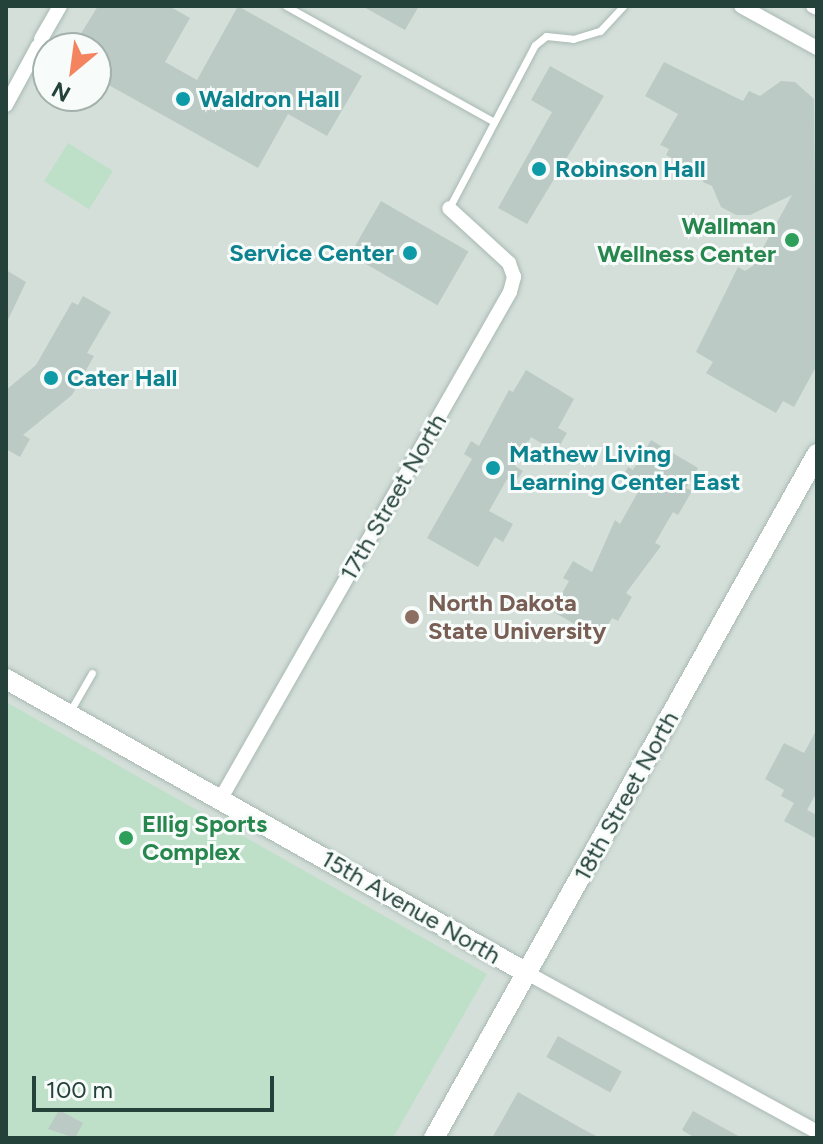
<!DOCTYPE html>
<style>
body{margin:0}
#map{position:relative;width:823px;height:1144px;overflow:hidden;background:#e6efeb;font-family:Figtree,sans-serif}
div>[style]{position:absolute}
.built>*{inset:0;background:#d4dfda}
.green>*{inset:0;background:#bfe0c8;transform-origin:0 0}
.building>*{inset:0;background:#bbcac4;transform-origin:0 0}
.roads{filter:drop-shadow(0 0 2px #a8b8b2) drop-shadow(0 0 2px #a8b8b2)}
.lane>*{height:7px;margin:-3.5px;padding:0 3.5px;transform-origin:3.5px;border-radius:3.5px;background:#fff}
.street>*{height:14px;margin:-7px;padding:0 7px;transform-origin:7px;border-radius:7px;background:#fff}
.secondary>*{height:20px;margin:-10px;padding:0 10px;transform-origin:10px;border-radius:10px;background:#fff}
.dots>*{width:22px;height:22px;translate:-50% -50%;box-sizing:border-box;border:4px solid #f7fbf9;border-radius:50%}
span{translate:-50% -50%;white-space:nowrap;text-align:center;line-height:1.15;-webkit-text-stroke:6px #f7fbf9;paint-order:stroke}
.culture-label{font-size:24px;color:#0d838f;font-weight:700}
.left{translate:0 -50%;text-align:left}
.right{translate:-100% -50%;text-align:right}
.leisure-label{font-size:24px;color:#27864d;font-weight:700}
.street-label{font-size:24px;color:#24423a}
.education-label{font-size:24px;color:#785e54;font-weight:700}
.frame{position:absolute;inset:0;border:8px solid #24423a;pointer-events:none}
.north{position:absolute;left:32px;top:32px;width:80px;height:80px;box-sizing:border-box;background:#f7fbf9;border:2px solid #a3b1ad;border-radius:50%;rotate:209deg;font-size:22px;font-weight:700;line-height:32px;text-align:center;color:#24423a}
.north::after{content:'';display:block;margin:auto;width:28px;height:36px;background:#f4845f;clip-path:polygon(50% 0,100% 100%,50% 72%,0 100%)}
.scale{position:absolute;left:32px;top:1076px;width:242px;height:36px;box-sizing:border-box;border:4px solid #24423a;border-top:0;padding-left:10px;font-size:24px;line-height:28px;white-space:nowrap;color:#24423a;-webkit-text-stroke:6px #f7fbf9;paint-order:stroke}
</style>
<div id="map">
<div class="built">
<i style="clip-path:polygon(evenodd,6px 6px,817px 6px,817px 1138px,6px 1138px,6px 6px,48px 48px,96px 48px,96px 96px,48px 96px,48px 48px)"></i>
</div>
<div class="green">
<i style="left:68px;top:143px;width:53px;height:45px;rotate:32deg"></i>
<i style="clip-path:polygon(6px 702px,487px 974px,393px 1138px,6px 1138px)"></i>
</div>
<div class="building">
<i style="clip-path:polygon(98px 6px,169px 6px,190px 18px,165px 62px,197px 80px,238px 6px,362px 76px,327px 136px,288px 114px,258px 168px,96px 78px,96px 48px,72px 48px)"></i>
<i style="clip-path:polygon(362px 6px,419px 6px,405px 30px)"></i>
<i style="clip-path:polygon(664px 62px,743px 101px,749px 91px,760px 96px,781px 81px,795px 82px,814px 99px,817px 365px,794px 407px,783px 401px,776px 413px,706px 373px,713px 362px,696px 352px,738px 267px,745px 271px,753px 266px,792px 195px,750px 215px,736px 215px,721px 207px,712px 186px,703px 182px,704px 176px,666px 155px,669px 149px,660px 145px,678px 114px,645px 96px)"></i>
<i style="clip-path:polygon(550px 66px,604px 96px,527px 224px,498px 208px,552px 112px,531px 100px)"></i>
<i style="left:381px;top:201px;width:101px;height:62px;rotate:30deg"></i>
<i style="clip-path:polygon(6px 270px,26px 282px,6px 324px)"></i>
<i style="clip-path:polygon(83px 296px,111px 312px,87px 353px,94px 356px,72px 395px,23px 435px,30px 439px,20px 457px,6px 449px,6px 390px,36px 365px,72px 302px,78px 305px)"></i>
<i style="clip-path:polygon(526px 370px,574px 399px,558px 428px,567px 433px,556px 452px,531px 437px,515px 466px,523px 471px,515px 483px,507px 479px,489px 511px,513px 524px,503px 542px,495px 537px,478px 567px,427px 538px,472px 459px,464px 454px,471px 441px,479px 446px,509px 390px,513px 392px)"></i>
<i style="clip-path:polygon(651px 440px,698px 468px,686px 488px,692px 491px,678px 515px,673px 512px,655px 543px,661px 546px,626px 593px,632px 597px,618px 621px,612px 618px,600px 639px,552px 611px,569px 581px,563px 578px,573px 561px,592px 572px,615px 520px,620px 524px,638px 492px,620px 481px,628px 467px,633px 470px)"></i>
<i style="clip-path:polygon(817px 729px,817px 792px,807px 810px,817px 815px,817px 839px,784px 821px,794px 803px,781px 796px,784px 790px,765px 779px,784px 743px,804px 753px)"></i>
<i style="left:558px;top:1036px;width:73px;height:24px;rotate:29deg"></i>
<i style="clip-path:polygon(518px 1092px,579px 1127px,600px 1138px,492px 1138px)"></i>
<i style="clip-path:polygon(59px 1110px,83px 1123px,75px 1138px,48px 1129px)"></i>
<i style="clip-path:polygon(693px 1111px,742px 1138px,695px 1138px,682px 1130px)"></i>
</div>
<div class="roads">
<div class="lane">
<i style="left:286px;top:6px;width:238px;rotate:29.1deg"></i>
<i style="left:449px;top:208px;width:184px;rotate:-62.2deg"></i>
<i style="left:535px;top:45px;width:14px;rotate:-39deg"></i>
<i style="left:546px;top:36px;width:27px;rotate:6deg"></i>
<i style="left:573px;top:39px;width:28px;rotate:-17deg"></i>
<i style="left:600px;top:31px;width:34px;rotate:-47deg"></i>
<i style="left:69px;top:713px;width:46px;rotate:-60.1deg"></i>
</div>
<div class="street">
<i style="left:741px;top:6px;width:87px;rotate:28.9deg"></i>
<i style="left:813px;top:6px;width:4px;rotate:27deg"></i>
<i style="left:41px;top:39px;width:38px;rotate:-60deg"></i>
<i style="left:6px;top:105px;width:67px;rotate:-61.5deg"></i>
<i style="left:220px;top:800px;width:585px;rotate:-60.28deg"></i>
<i style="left:510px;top:292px;width:16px;rotate:-75deg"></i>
<i style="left:514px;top:277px;width:15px;rotate:-110deg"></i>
<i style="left:509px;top:263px;width:81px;rotate:-137.5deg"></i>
<i style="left:527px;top:973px;width:331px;rotate:28.7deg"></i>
</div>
<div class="secondary">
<i style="left:6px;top:679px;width:598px;rotate:29.44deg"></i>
<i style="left:434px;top:1138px;width:784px;rotate:-60.75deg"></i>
</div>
</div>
<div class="dots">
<i style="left:183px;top:99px;background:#0f9aa8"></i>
<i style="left:539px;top:169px;background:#0f9aa8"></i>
<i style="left:792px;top:240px;background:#2e9e5b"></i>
<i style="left:410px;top:253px;background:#0f9aa8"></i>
<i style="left:51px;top:378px;background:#0f9aa8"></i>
<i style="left:493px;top:468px;background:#0f9aa8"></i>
<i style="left:412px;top:617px;background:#8d6e63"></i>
<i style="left:126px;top:838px;background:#2e9e5b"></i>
</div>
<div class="culture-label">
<span class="left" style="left:199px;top:99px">Waldron Hall</span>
<span class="left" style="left:555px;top:169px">Robinson Hall</span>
<span class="right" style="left:394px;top:253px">Service Center</span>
<span class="left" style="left:67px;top:378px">Cater Hall</span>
<span class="left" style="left:509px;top:468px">Mathew Living<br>Learning Center East</span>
</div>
<div class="leisure-label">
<span class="right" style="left:776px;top:240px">Wallman<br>Wellness Center</span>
<span class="left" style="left:142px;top:838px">Ellig Sports<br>Complex</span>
</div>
<div class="street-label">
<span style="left:393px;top:497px;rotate:-60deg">17th Street North</span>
<span style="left:626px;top:796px;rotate:-61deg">18th Street North</span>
<span style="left:411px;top:907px;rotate:30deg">15th Avenue North</span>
</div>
<div class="education-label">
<span class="left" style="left:428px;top:617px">North Dakota<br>State University</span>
</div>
<div class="frame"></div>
<div class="north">N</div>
<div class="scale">100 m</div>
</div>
